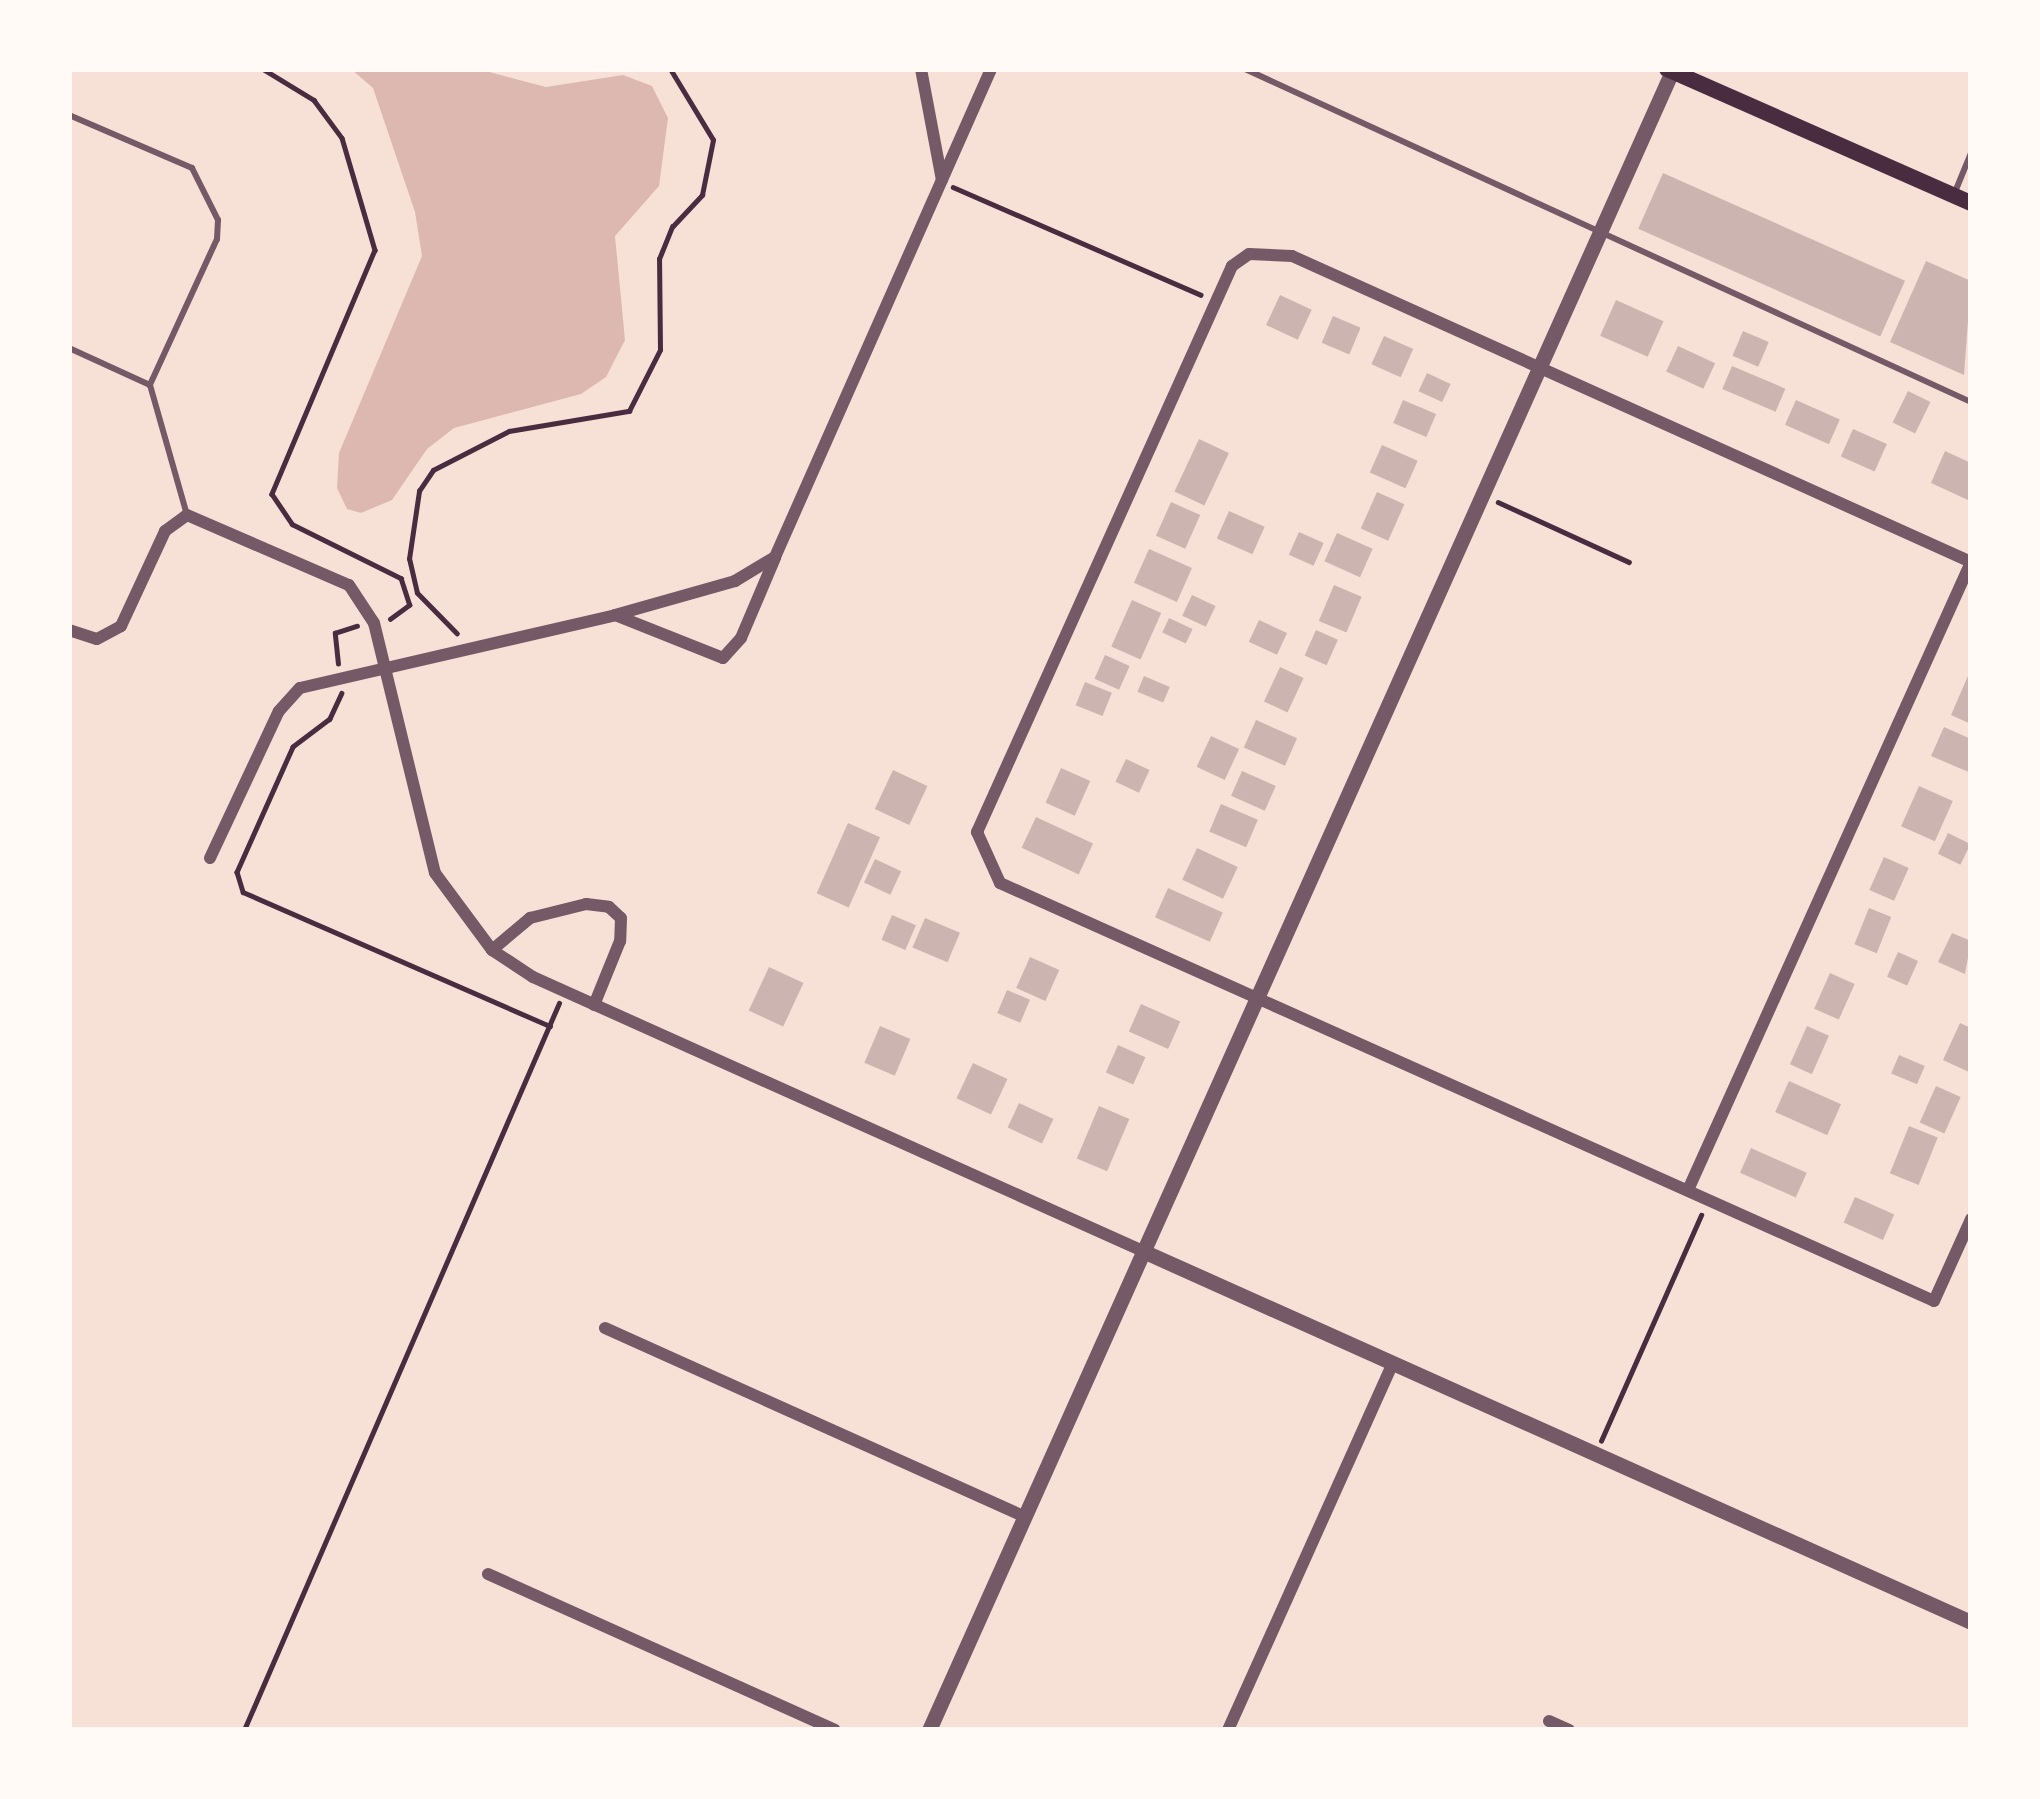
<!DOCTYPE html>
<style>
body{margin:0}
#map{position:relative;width:2040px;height:1799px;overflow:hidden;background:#f7e1d7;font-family:Overpass,sans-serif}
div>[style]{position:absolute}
.water>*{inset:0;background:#dcb8b0}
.building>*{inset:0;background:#ccb4b1;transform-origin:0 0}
.path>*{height:4.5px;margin:-2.25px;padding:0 2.25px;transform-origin:2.25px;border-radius:2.25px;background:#4a2c40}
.service>*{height:6px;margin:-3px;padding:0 3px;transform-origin:3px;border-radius:3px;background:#755966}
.minor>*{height:12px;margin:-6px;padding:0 6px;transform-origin:6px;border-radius:6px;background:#755966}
.tertiary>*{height:15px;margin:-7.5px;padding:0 7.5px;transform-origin:7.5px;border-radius:7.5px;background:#755966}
.secondary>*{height:16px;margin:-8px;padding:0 8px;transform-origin:8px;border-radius:8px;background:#4a2c40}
span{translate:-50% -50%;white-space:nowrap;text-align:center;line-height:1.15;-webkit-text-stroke:9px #fffaf5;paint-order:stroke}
.frame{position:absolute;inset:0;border:72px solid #fffaf5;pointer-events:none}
</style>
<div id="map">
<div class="water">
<i style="clip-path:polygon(351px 69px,478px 69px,546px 87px,623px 75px,652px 86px,668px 118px,659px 186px,615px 236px,625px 340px,606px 377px,581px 394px,454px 428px,427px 449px,392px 500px,361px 513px,347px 509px,337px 488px,339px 453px,422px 256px,415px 212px,373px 88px)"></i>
</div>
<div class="building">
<i style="left:1663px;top:173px;width:265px;height:61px;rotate:24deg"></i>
<i style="clip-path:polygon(1926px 261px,1971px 281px,1964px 375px,1890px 342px)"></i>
<i style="left:1280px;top:295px;width:35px;height:33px;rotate:25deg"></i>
<i style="left:1616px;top:300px;width:52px;height:39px;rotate:24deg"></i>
<i style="left:1333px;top:316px;width:30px;height:29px;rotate:23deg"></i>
<i style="left:1743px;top:331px;width:28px;height:27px;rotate:23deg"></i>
<i style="left:1384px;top:336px;width:32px;height:31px;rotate:24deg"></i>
<i style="left:1678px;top:346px;width:41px;height:28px;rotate:25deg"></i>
<i style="left:1732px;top:366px;width:58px;height:25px;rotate:23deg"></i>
<i style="left:1427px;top:373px;width:26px;height:20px;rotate:25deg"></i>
<i style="left:1908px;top:391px;width:25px;height:35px;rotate:26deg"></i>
<i style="left:1403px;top:400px;width:36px;height:25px;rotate:23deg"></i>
<i style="left:1796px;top:400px;width:48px;height:27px;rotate:24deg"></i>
<i style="left:1853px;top:429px;width:37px;height:30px;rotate:24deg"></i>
<i style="left:1199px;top:439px;width:33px;height:58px;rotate:25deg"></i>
<i style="left:1382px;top:445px;width:39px;height:30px;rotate:24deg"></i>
<i style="clip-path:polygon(1945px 451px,1971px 463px,1968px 500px,1931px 483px)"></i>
<i style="left:1377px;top:492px;width:30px;height:40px;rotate:24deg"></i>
<i style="left:1171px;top:502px;width:32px;height:37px;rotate:24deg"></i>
<i style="left:1229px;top:511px;width:39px;height:30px;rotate:24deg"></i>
<i style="left:1299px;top:532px;width:27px;height:25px;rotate:24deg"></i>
<i style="left:1337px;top:533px;width:39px;height:31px;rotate:24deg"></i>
<i style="left:1149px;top:549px;width:47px;height:37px;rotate:24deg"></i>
<i style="left:1334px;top:585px;width:30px;height:39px;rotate:23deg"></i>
<i style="left:1192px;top:595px;width:26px;height:23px;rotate:25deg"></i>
<i style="left:1132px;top:600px;width:32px;height:51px;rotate:24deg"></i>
<i style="left:1169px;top:618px;width:26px;height:16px;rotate:25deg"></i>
<i style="left:1259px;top:620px;width:31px;height:24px;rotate:25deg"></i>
<i style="left:1316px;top:630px;width:24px;height:28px;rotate:24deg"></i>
<i style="left:1105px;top:655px;width:27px;height:26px;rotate:24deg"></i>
<i style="left:1280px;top:667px;width:26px;height:38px;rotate:25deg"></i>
<i style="clip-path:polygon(1971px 669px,1971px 724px,1951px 715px)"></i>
<i style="left:1144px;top:676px;width:28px;height:17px;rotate:23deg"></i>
<i style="left:1085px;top:682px;width:29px;height:25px;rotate:22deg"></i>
<i style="left:1256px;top:720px;width:45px;height:30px;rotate:24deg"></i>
<i style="clip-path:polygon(1944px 727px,1971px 739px,1971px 773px,1931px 756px)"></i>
<i style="left:1211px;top:736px;width:31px;height:34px;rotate:25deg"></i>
<i style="left:1126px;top:759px;width:26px;height:25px;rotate:25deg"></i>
<i style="left:1061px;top:768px;width:32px;height:38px;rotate:24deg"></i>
<i style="left:893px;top:770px;width:38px;height:43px;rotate:25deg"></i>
<i style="left:1242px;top:771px;width:37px;height:27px;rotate:24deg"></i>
<i style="left:1919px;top:786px;width:37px;height:44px;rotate:24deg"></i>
<i style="left:1221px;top:804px;width:40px;height:30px;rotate:23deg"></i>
<i style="left:1036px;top:817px;width:63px;height:34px;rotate:25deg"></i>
<i style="left:848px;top:823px;width:35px;height:77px;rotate:24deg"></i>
<i style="left:1948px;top:833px;width:25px;height:23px;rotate:26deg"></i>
<i style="left:1197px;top:848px;width:45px;height:35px;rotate:25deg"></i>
<i style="left:1884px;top:857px;width:27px;height:36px;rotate:24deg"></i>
<i style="left:875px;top:859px;width:29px;height:26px;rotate:25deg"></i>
<i style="left:1168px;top:888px;width:60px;height:32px;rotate:24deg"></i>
<i style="left:1869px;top:908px;width:24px;height:39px;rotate:22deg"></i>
<i style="left:892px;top:915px;width:26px;height:27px;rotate:23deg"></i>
<i style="left:925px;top:918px;width:38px;height:32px;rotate:23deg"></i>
<i style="clip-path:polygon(1952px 933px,1971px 941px,1965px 974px,1938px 962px)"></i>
<i style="left:1898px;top:952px;width:22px;height:27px;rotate:24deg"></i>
<i style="left:1030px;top:957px;width:32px;height:34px;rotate:24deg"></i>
<i style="left:769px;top:967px;width:38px;height:48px;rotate:25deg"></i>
<i style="left:1830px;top:973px;width:27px;height:39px;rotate:24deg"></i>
<i style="left:1007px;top:990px;width:25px;height:25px;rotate:23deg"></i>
<i style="left:1141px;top:1004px;width:43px;height:30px;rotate:24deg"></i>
<i style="clip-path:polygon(1960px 1023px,1971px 1028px,1971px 1073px,1943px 1060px)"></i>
<i style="left:880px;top:1026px;width:33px;height:40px;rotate:23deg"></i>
<i style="left:1807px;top:1026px;width:24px;height:42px;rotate:24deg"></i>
<i style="left:1118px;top:1045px;width:30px;height:30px;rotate:24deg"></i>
<i style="left:1899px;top:1055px;width:28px;height:20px;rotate:23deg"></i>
<i style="left:973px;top:1063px;width:38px;height:39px;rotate:25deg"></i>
<i style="left:1789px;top:1081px;width:57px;height:34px;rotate:24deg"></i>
<i style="left:1936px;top:1086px;width:27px;height:40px;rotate:24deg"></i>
<i style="left:1019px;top:1103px;width:38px;height:27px;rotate:25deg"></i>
<i style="left:1099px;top:1106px;width:33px;height:57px;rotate:23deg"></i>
<i style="left:1909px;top:1126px;width:31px;height:51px;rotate:22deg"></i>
<i style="left:1751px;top:1148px;width:61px;height:27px;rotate:24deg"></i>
<i style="left:1855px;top:1197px;width:43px;height:28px;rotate:24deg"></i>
</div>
<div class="path">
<i style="left:263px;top:69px;width:60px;rotate:31.3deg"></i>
<i style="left:314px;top:100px;width:47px;rotate:53.6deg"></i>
<i style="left:342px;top:138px;width:117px;rotate:73.6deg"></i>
<i style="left:375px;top:250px;width:265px;rotate:112.9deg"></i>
<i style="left:272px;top:494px;width:36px;rotate:56deg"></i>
<i style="left:292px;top:524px;width:122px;rotate:26.4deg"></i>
<i style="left:401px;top:578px;width:28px;rotate:72deg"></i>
<i style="left:410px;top:605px;width:24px;rotate:144deg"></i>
<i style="left:953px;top:187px;width:270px;rotate:23.5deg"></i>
<i style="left:1498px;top:502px;width:144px;rotate:24.6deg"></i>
<i style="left:457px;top:634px;width:57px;rotate:-134.3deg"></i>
<i style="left:417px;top:593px;width:35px;rotate:-103deg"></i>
<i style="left:409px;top:559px;width:69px;rotate:-81.6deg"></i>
<i style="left:419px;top:491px;width:25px;rotate:-56deg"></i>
<i style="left:433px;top:470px;width:85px;rotate:-27.2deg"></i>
<i style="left:509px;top:431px;width:122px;rotate:-9.5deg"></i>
<i style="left:629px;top:411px;width:68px;rotate:-63.1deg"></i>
<i style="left:660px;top:350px;width:91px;rotate:-90.6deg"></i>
<i style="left:659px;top:259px;width:35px;rotate:-68deg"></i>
<i style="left:672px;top:227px;width:44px;rotate:-46.8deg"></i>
<i style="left:702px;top:195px;width:56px;rotate:-78.7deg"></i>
<i style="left:713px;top:140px;width:83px;rotate:-121.2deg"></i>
<i style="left:338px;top:664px;width:31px;rotate:-96deg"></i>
<i style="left:335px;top:633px;width:23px;rotate:-18deg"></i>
<i style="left:342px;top:693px;width:29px;rotate:115deg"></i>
<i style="left:330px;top:719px;width:46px;rotate:142.9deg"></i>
<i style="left:293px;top:747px;width:137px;rotate:114.1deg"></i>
<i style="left:237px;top:872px;width:21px;rotate:73deg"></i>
<i style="left:243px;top:892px;width:335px;rotate:23.6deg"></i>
<i style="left:1601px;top:1441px;width:247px;rotate:-66.1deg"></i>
<i style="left:244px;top:1730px;width:792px;rotate:-66.57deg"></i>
</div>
<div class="service">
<i style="left:1245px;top:69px;width:799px;rotate:24.64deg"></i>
<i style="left:69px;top:115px;width:134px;rotate:23.3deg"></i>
<i style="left:192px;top:168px;width:58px;rotate:63.4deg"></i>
<i style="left:218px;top:220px;width:19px;rotate:93deg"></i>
<i style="left:217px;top:239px;width:161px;rotate:114.7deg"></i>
<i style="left:150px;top:385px;width:135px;rotate:74.1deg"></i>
<i style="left:1955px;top:192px;width:42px;rotate:-67.7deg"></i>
<i style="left:69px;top:348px;width:89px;rotate:24.6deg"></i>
</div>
<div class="minor">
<i style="left:921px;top:69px;width:113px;rotate:79.3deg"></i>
<i style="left:1971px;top:562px;width:745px;rotate:-155.74deg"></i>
<i style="left:1292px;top:256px;width:43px;rotate:-177.3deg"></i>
<i style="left:1249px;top:254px;width:21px;rotate:145deg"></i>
<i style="left:1232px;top:266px;width:621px;rotate:114.25deg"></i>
<i style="left:977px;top:832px;width:56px;rotate:65.7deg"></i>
<i style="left:1000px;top:883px;width:1023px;rotate:24.11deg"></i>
<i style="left:1934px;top:1301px;width:90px;rotate:-65.7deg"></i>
<i style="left:615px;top:615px;width:116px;rotate:21.7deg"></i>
<i style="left:723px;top:658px;width:27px;rotate:-48deg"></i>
<i style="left:741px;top:638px;width:87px;rotate:-67deg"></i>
<i style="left:69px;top:630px;width:29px;rotate:18deg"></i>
<i style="left:97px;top:639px;width:27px;rotate:-28deg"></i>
<i style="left:121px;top:626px;width:105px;rotate:-65.1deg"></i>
<i style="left:165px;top:531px;width:27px;rotate:-36deg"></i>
<i style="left:187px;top:515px;width:176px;rotate:23.4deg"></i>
<i style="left:349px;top:585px;width:45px;rotate:56.7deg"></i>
<i style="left:374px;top:623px;width:257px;rotate:76.3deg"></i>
<i style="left:435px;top:873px;width:96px;rotate:53.5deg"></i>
<i style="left:492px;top:950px;width:49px;rotate:33.4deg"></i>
<i style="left:533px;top:977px;width:671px;rotate:24.2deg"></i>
<i style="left:210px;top:858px;width:162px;rotate:-64.9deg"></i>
<i style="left:279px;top:711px;width:31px;rotate:-48deg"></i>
<i style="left:300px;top:688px;width:323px;rotate:-13deg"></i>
<i style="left:615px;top:615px;width:125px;rotate:-15.8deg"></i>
<i style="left:735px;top:581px;width:47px;rotate:-31deg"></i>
<i style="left:775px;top:557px;width:534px;rotate:-66.12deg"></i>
<i style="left:492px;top:950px;width:50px;rotate:-40.1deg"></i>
<i style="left:530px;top:918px;width:58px;rotate:-14deg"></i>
<i style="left:586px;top:904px;width:23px;rotate:7deg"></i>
<i style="left:609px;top:907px;width:16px;rotate:43deg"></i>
<i style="left:621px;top:918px;width:23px;rotate:92deg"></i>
<i style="left:620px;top:941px;width:69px;rotate:112.1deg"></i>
<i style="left:1688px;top:1190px;width:689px;rotate:-65.74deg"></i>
<i style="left:605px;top:1328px;width:461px;rotate:24.2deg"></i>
<i style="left:488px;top:1574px;width:380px;rotate:24.2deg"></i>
<i style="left:1549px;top:1721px;width:22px;rotate:24deg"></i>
<i style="left:1228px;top:1730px;width:402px;rotate:-65.8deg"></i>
</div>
<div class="tertiary">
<i style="left:1145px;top:1252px;width:905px;rotate:24.13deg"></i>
<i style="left:929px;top:1730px;width:1820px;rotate:-65.87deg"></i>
</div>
<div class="secondary">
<i style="left:1667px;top:69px;width:332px;rotate:23.8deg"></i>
</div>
<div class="frame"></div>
</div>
